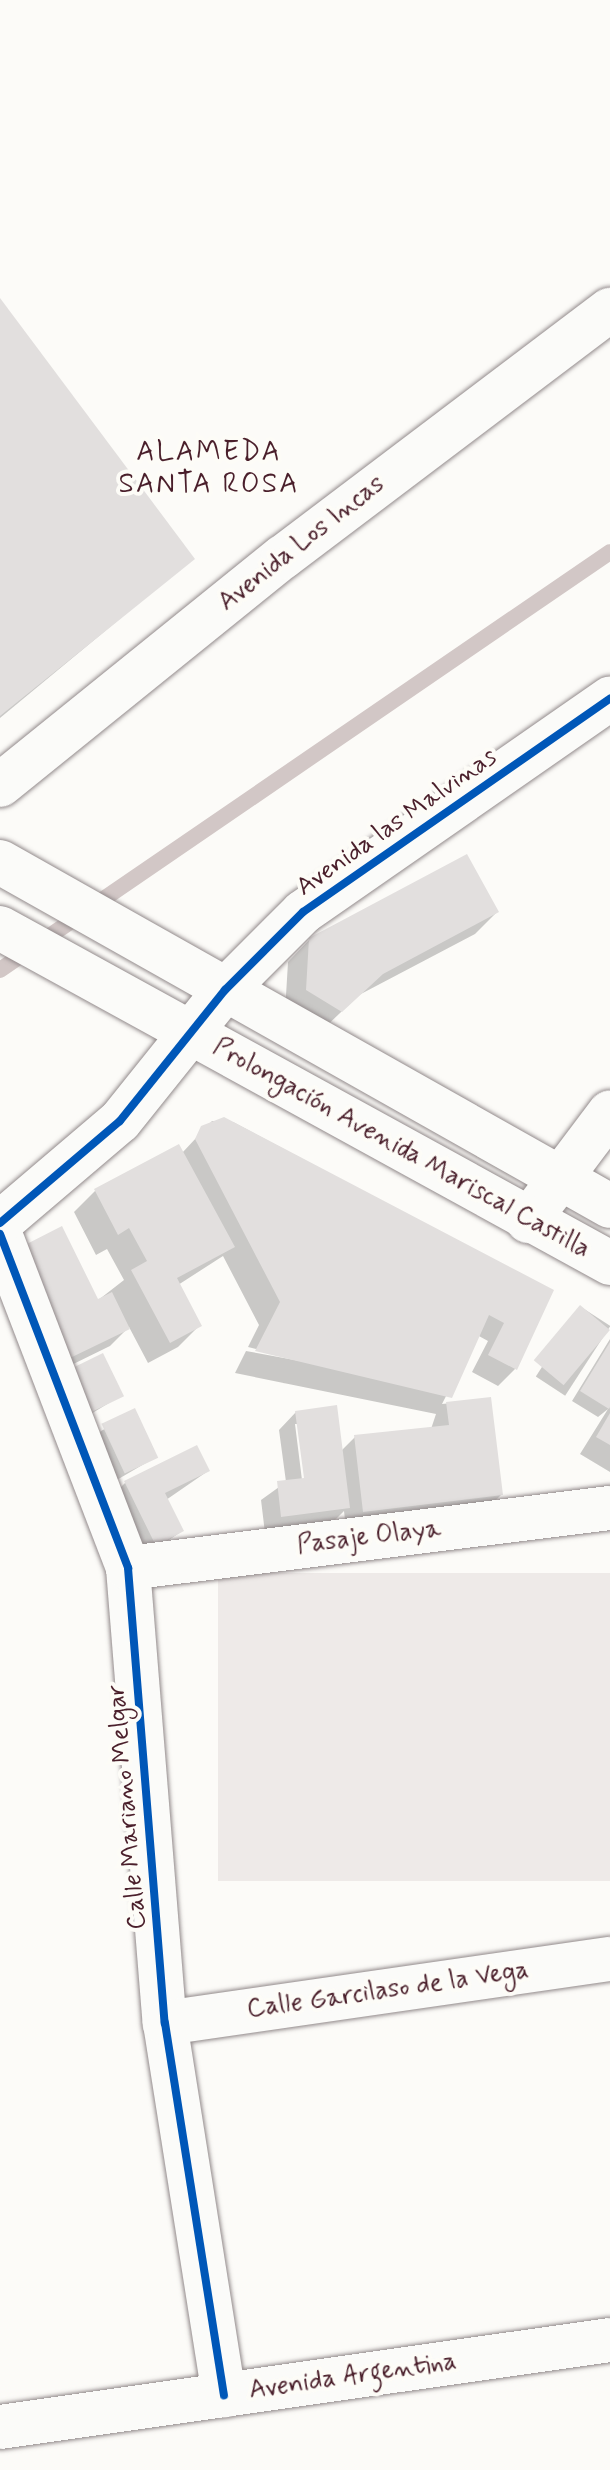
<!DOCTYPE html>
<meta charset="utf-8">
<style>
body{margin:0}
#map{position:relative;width:610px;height:2470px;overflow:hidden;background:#fcfbf8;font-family:Mynerve,sans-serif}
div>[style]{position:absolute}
.green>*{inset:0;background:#eeeae8;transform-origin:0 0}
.shadow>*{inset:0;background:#0003;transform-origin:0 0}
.stream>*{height:16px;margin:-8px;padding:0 8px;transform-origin:8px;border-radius:8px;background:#d2c7c6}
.building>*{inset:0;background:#e2dfde;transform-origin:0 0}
.roads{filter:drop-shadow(0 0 2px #928a8b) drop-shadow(0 0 2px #928a8b)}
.street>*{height:44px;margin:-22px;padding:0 22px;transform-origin:22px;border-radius:22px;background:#fbfbf9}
.secondary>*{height:44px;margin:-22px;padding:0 22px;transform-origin:22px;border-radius:22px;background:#fbfbf9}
.cycleway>*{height:8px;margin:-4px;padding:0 4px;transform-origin:4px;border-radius:4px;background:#0057b8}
span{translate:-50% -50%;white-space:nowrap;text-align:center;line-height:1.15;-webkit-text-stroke:8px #fdfcf7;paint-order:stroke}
.street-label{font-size:26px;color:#4a1f2b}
.neighbourhood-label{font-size:28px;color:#4a1f2b;letter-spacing:2px}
</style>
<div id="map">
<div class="green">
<i style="left:610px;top:1573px;width:308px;height:392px;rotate:90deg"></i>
</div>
<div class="shadow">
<i style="clip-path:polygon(0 301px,192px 559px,0 718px)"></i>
<i style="clip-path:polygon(497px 912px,475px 934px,359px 995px,319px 1033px,285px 1012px,288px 962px,310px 939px)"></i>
<i style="clip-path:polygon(evenodd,212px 1121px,233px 1122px,551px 1291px,515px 1369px,498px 1386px,472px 1372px,488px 1341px,477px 1335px,442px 1404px,490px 1399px,501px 1495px,484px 1512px,346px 1528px,344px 1511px,331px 1524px,265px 1533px,261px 1500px,286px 1482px,279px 1430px,296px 1412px,341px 1451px,355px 1437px,431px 1429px,436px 1414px,235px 1373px,246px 1351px,333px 1367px,248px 1347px,259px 1325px,223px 1256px,178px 1285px,200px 1325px,178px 1347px,148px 1363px,129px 1327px,110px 1346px,53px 1374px,97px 1301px,124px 1280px,107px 1249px,96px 1255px,74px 1212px,95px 1191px,182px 1153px,212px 1121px,295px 1424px,299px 1424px,307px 1487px,303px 1488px,295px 1424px)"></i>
<i style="left:581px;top:1307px;width:35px;height:83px;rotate:33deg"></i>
<i style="clip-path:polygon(610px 1339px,610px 1472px,580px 1454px,608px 1409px,598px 1417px,572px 1401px)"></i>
<i style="clip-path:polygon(71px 1372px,122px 1395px,81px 1420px)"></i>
<i style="clip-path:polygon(134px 1411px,156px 1457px,115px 1481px,93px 1436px)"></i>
<i style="clip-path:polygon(208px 1471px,166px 1500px,182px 1531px,138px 1561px,108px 1500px,125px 1483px)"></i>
</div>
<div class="stream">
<i style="left:0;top:970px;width:739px;rotate:-34.42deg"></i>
</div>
<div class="building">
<i style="clip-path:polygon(0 298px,195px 559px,0 716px)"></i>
<i style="clip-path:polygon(467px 854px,499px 912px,383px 974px,342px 1012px,306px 990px,309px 938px)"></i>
<i style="clip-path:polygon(224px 1117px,554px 1290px,517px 1370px,488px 1355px,504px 1323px,489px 1315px,452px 1398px,255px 1351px,280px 1302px,195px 1139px,201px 1126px)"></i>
<i style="clip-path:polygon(179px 1144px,235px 1247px,177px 1278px,202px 1326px,170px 1343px,131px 1270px,147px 1261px,129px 1228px,118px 1235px,94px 1189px)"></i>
<i style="clip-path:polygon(62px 1226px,98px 1299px,112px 1292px,130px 1329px,70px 1358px,17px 1249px)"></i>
<i style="left:580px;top:1305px;width:39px;height:72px;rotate:40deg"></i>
<i style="clip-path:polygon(610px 1342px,610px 1407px,609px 1409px,580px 1391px)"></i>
<i style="left:103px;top:1353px;width:48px;height:38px;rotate:64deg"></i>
<i style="clip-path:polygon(491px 1397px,503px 1495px,363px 1512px,354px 1435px,449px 1425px,446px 1402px)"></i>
<i style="clip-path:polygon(337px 1405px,350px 1508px,281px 1517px,277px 1481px,304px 1478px,295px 1411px)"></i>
<i style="left:135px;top:1408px;width:55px;height:37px;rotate:65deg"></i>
<i style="clip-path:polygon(610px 1413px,610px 1445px,596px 1437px)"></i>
<i style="clip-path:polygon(197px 1445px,210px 1471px,165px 1493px,184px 1531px,156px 1546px,124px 1481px)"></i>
</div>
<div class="roads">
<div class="street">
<i style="left:0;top:785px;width:363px;rotate:-38.9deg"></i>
<i style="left:283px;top:557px;width:410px;rotate:-37.1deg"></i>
<i style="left:528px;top:1221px;width:136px;rotate:-53deg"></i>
<i style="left:0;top:1234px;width:358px;rotate:69deg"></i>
<i style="left:128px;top:1568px;width:457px;rotate:85.4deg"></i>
<i style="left:165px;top:2023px;width:377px;rotate:81deg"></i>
<i style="left:128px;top:1568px;width:486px;rotate:-7.1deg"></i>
<i style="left:165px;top:2023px;width:450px;rotate:-8.2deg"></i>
<i style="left:0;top:2427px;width:616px;rotate:-8.12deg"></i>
</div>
<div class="secondary">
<i style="left:0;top:862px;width:700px;rotate:29.42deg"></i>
<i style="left:0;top:928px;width:696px;rotate:28.77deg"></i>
<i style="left:0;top:1223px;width:157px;rotate:-40.4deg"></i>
<i style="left:120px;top:1121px;width:168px;rotate:-51.3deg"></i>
<i style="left:225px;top:990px;width:110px;rotate:-45deg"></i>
<i style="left:303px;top:912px;width:374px;rotate:-34.8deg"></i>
</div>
</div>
<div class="cycleway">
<i style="left:0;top:1223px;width:157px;rotate:-40.4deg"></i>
<i style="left:120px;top:1121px;width:168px;rotate:-51.3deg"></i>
<i style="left:225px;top:990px;width:110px;rotate:-45deg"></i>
<i style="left:303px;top:912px;width:374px;rotate:-34.8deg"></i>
<i style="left:0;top:1234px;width:358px;rotate:69deg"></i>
<i style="left:128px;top:1568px;width:457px;rotate:85.4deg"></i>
<i style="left:165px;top:2023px;width:377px;rotate:81deg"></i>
</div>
<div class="street-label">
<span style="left:302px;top:544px;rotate:-38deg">Avenida Los Incas</span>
<span style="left:397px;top:823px;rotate:-35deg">Avenida las Malvinas</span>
<span style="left:401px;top:1149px;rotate:29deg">Prolongación Avenida Mariscal Castilla</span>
<span style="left:369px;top:1538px;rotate:-7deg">Pasaje Olaya</span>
<span style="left:128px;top:1807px;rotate:-95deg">Calle Mariano Melgar</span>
<span style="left:388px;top:1991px;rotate:-8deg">Calle Garcilaso de la Vega</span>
<span style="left:353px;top:2377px;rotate:-8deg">Avenida Argentina</span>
</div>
<div class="neighbourhood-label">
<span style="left:209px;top:469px">ALAMEDA<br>SANTA ROSA</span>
</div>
</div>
